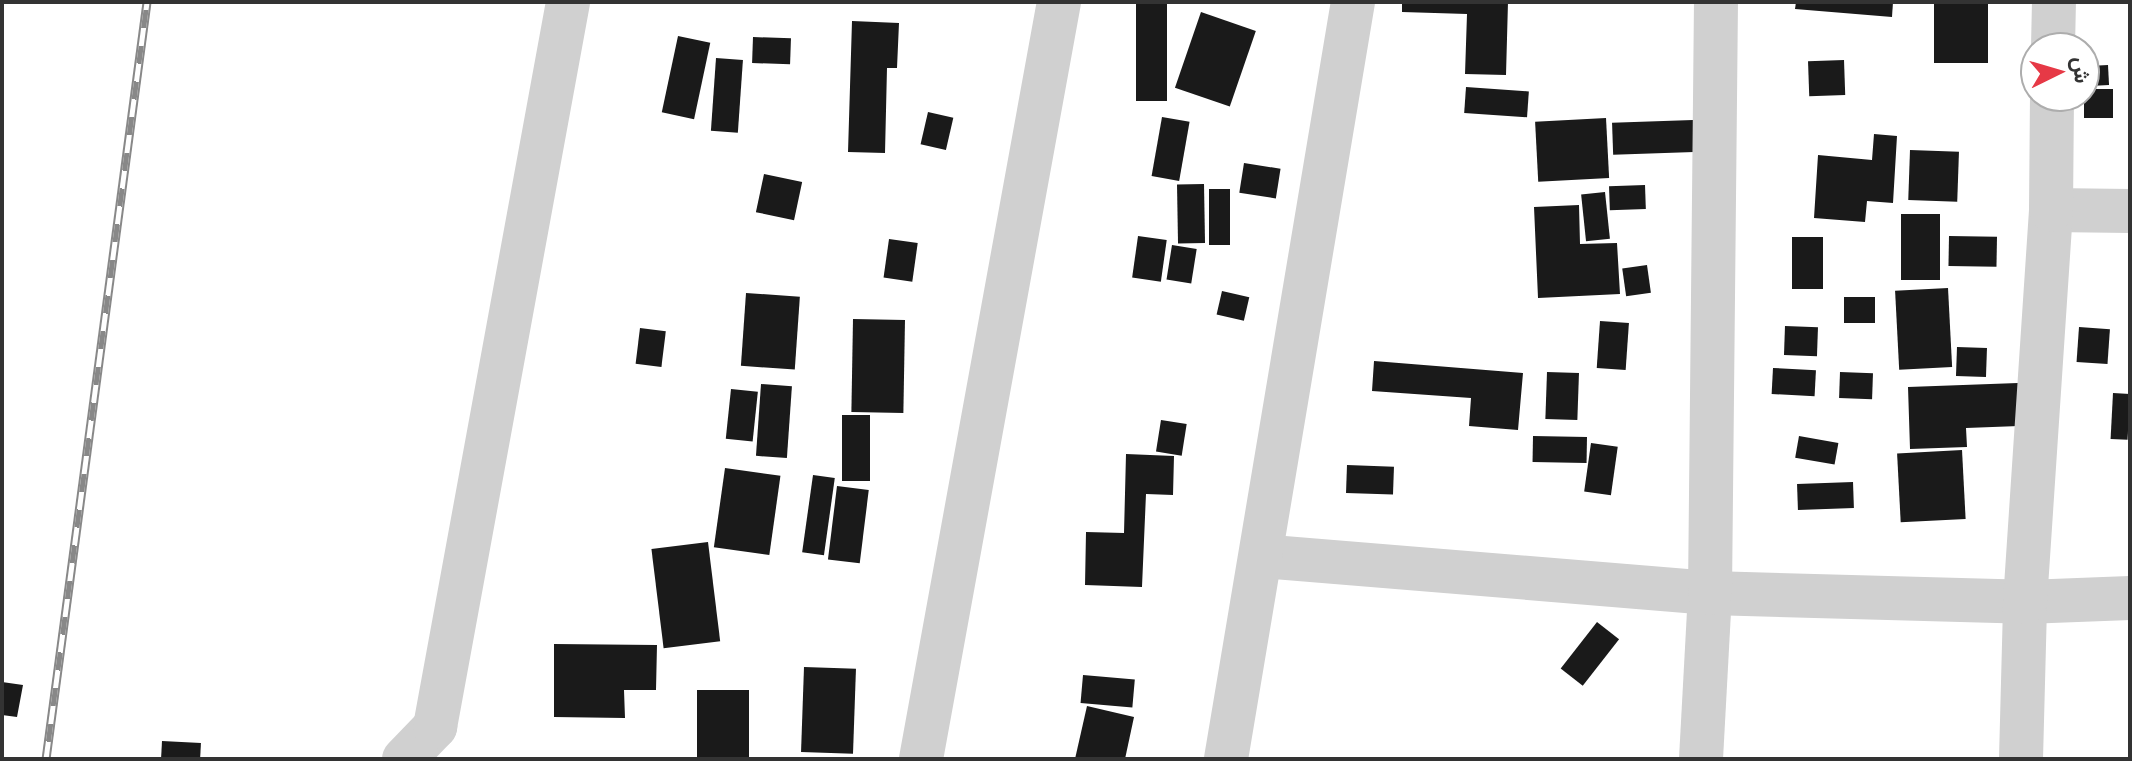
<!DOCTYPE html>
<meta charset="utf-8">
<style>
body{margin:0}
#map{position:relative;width:2132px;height:761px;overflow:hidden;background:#fff;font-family:"PT Sans Narrow",Vazirmatn,sans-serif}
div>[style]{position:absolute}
.building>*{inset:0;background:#1a1a1a;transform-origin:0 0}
.minor>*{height:44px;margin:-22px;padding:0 22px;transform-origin:22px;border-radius:22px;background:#d0d0d0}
.rail>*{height:9px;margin-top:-4.5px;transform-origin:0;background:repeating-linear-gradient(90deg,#fff 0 18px,#888 0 36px);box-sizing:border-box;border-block:2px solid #888}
span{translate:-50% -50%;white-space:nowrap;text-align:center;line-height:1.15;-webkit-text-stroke:8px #fff;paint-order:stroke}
.frame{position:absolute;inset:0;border:4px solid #333;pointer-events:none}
.north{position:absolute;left:2020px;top:32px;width:80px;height:80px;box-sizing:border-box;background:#fff;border:2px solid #adadad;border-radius:50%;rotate:85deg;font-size:22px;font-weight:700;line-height:32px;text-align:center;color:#333}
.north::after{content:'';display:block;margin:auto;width:28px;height:36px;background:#e63946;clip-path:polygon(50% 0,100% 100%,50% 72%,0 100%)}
</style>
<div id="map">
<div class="building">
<i style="left:1136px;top:2px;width:31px;height:99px"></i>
<i style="clip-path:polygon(1402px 2px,1508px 2px,1506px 75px,1465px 74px,1467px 14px,1402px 12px)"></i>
<i style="clip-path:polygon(1796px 2px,1893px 2px,1892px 17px,1795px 9px)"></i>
<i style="left:1934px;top:2px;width:54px;height:61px"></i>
<i style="left:1201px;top:12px;width:58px;height:80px;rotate:19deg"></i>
<i style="clip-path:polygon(852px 21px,899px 23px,897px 68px,887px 68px,885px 153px,848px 152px)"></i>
<i style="left:678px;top:36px;width:33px;height:78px;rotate:12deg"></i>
<i style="left:753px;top:37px;width:38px;height:26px;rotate:2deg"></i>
<i style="left:716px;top:58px;width:27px;height:73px;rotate:4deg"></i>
<i style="left:1844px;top:60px;width:35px;height:36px;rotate:88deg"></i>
<i style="left:2108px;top:65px;width:20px;height:24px;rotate:87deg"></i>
<i style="left:1466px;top:87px;width:63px;height:26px;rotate:4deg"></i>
<i style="left:2084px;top:89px;width:29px;height:29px"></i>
<i style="left:928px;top:112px;width:26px;height:33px;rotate:13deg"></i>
<i style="left:1162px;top:117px;width:28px;height:60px;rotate:10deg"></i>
<i style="left:1606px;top:118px;width:60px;height:71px;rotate:87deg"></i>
<i style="left:1693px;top:120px;width:32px;height:81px;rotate:88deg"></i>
<i style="clip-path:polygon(1874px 134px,1897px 136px,1893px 203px,1867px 201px,1865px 222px,1814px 218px,1818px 155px,1872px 160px)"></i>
<i style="left:1910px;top:150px;width:49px;height:50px;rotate:2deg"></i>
<i style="left:1244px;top:163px;width:37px;height:30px;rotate:9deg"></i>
<i style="left:764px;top:174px;width:39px;height:39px;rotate:12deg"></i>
<i style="left:1204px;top:184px;width:59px;height:27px;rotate:89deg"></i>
<i style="left:1645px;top:185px;width:24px;height:36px;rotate:88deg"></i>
<i style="left:1209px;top:189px;width:21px;height:56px"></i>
<i style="left:1605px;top:192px;width:47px;height:24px;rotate:84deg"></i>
<i style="clip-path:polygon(1579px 205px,1580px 244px,1617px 243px,1620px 294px,1538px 298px,1534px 207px)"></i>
<i style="left:1901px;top:214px;width:39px;height:66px"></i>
<i style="left:1138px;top:236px;width:29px;height:42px;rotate:8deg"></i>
<i style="left:1949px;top:236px;width:48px;height:30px;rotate:1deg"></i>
<i style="left:1792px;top:237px;width:31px;height:52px"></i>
<i style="left:889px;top:239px;width:29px;height:39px;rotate:8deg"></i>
<i style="left:1172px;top:245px;width:25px;height:35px;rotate:9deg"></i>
<i style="left:1647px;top:265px;width:28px;height:25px;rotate:82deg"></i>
<i style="left:1948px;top:288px;width:79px;height:53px;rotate:87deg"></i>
<i style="left:1222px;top:291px;width:28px;height:24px;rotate:13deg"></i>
<i style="left:746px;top:293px;width:54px;height:73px;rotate:4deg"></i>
<i style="left:1875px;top:297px;width:26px;height:31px;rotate:90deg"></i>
<i style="left:853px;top:319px;width:52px;height:93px;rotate:1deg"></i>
<i style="left:1600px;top:321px;width:29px;height:47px;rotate:4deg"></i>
<i style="left:1785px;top:326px;width:33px;height:29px;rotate:2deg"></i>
<i style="left:2079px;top:327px;width:31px;height:35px;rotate:4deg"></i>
<i style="left:640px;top:328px;width:26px;height:36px;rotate:7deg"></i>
<i style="left:1957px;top:347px;width:30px;height:29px;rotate:2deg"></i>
<i style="clip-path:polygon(1374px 361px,1523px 373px,1518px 430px,1469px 426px,1471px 398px,1372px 391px)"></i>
<i style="left:1773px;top:368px;width:43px;height:26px;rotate:3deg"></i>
<i style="left:1547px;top:372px;width:32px;height:47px;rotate:2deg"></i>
<i style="left:1840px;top:372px;width:33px;height:26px;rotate:2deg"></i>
<i style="clip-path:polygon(2018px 383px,2019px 426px,1966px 428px,1967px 447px,1910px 449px,1908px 387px)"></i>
<i style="left:761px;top:384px;width:31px;height:72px;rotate:4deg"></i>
<i style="left:731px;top:389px;width:27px;height:50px;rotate:6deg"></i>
<i style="left:2113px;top:393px;width:17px;height:46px;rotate:3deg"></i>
<i style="left:842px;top:415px;width:28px;height:66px"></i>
<i style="left:1161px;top:420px;width:26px;height:32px;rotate:9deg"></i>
<i style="left:1533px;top:436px;width:54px;height:26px;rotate:1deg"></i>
<i style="left:1799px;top:436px;width:40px;height:22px;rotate:10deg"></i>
<i style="left:1591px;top:443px;width:27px;height:49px;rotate:8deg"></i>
<i style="left:1962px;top:450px;width:69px;height:65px;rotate:87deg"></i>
<i style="clip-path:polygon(1126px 454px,1174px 456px,1173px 495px,1146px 494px,1142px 587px,1085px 585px,1086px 532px,1124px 533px)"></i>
<i style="left:1347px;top:465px;width:47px;height:28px;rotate:2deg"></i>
<i style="left:725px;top:468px;width:56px;height:80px;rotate:8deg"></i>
<i style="left:813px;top:475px;width:22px;height:78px;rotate:8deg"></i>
<i style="left:1853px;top:482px;width:26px;height:56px;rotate:88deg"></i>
<i style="left:837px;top:486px;width:32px;height:74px;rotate:7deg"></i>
<i style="left:708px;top:542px;width:100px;height:57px;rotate:83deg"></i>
<i style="left:1597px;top:622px;width:28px;height:59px;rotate:38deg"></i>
<i style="clip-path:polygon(554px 644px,657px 645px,656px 690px,624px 690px,625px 718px,554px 717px)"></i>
<i style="left:804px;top:667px;width:52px;height:85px;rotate:2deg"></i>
<i style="left:1083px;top:675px;width:52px;height:28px;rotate:5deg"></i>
<i style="clip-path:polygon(2px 682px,23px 685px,17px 717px,2px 715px)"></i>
<i style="left:697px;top:690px;width:52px;height:69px"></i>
<i style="clip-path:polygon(1087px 706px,1134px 717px,1125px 759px,1075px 759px)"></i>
<i style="left:162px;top:741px;width:39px;height:18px;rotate:3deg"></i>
</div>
<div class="minor">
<i style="left:2053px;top:48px;width:46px;rotate:-88.8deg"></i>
<i style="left:2051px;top:210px;width:79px;rotate:0.7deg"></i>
<i style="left:1261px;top:556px;width:451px;rotate:4.7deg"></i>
<i style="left:1710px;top:593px;width:315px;rotate:1.6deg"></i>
<i style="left:2025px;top:602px;width:105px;rotate:-2.2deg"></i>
<i style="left:404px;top:759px;width:45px;rotate:-45.9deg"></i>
<i style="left:435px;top:727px;width:737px;rotate:-79.6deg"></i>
<i style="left:921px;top:759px;width:769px;rotate:-79.67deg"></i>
<i style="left:1226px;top:759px;width:768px;rotate:-80.48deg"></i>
<i style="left:1701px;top:759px;width:166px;rotate:-86.9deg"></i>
<i style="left:1710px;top:593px;width:591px;rotate:-89.42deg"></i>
<i style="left:2021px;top:759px;width:157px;rotate:-88.5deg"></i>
<i style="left:2025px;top:602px;width:393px;rotate:-86.2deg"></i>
<i style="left:2051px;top:210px;width:114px;rotate:-89.5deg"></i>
</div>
<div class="rail">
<i style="left:46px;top:759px;width:764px;rotate:-82.4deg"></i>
</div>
<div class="frame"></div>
<div class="north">ش</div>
</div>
